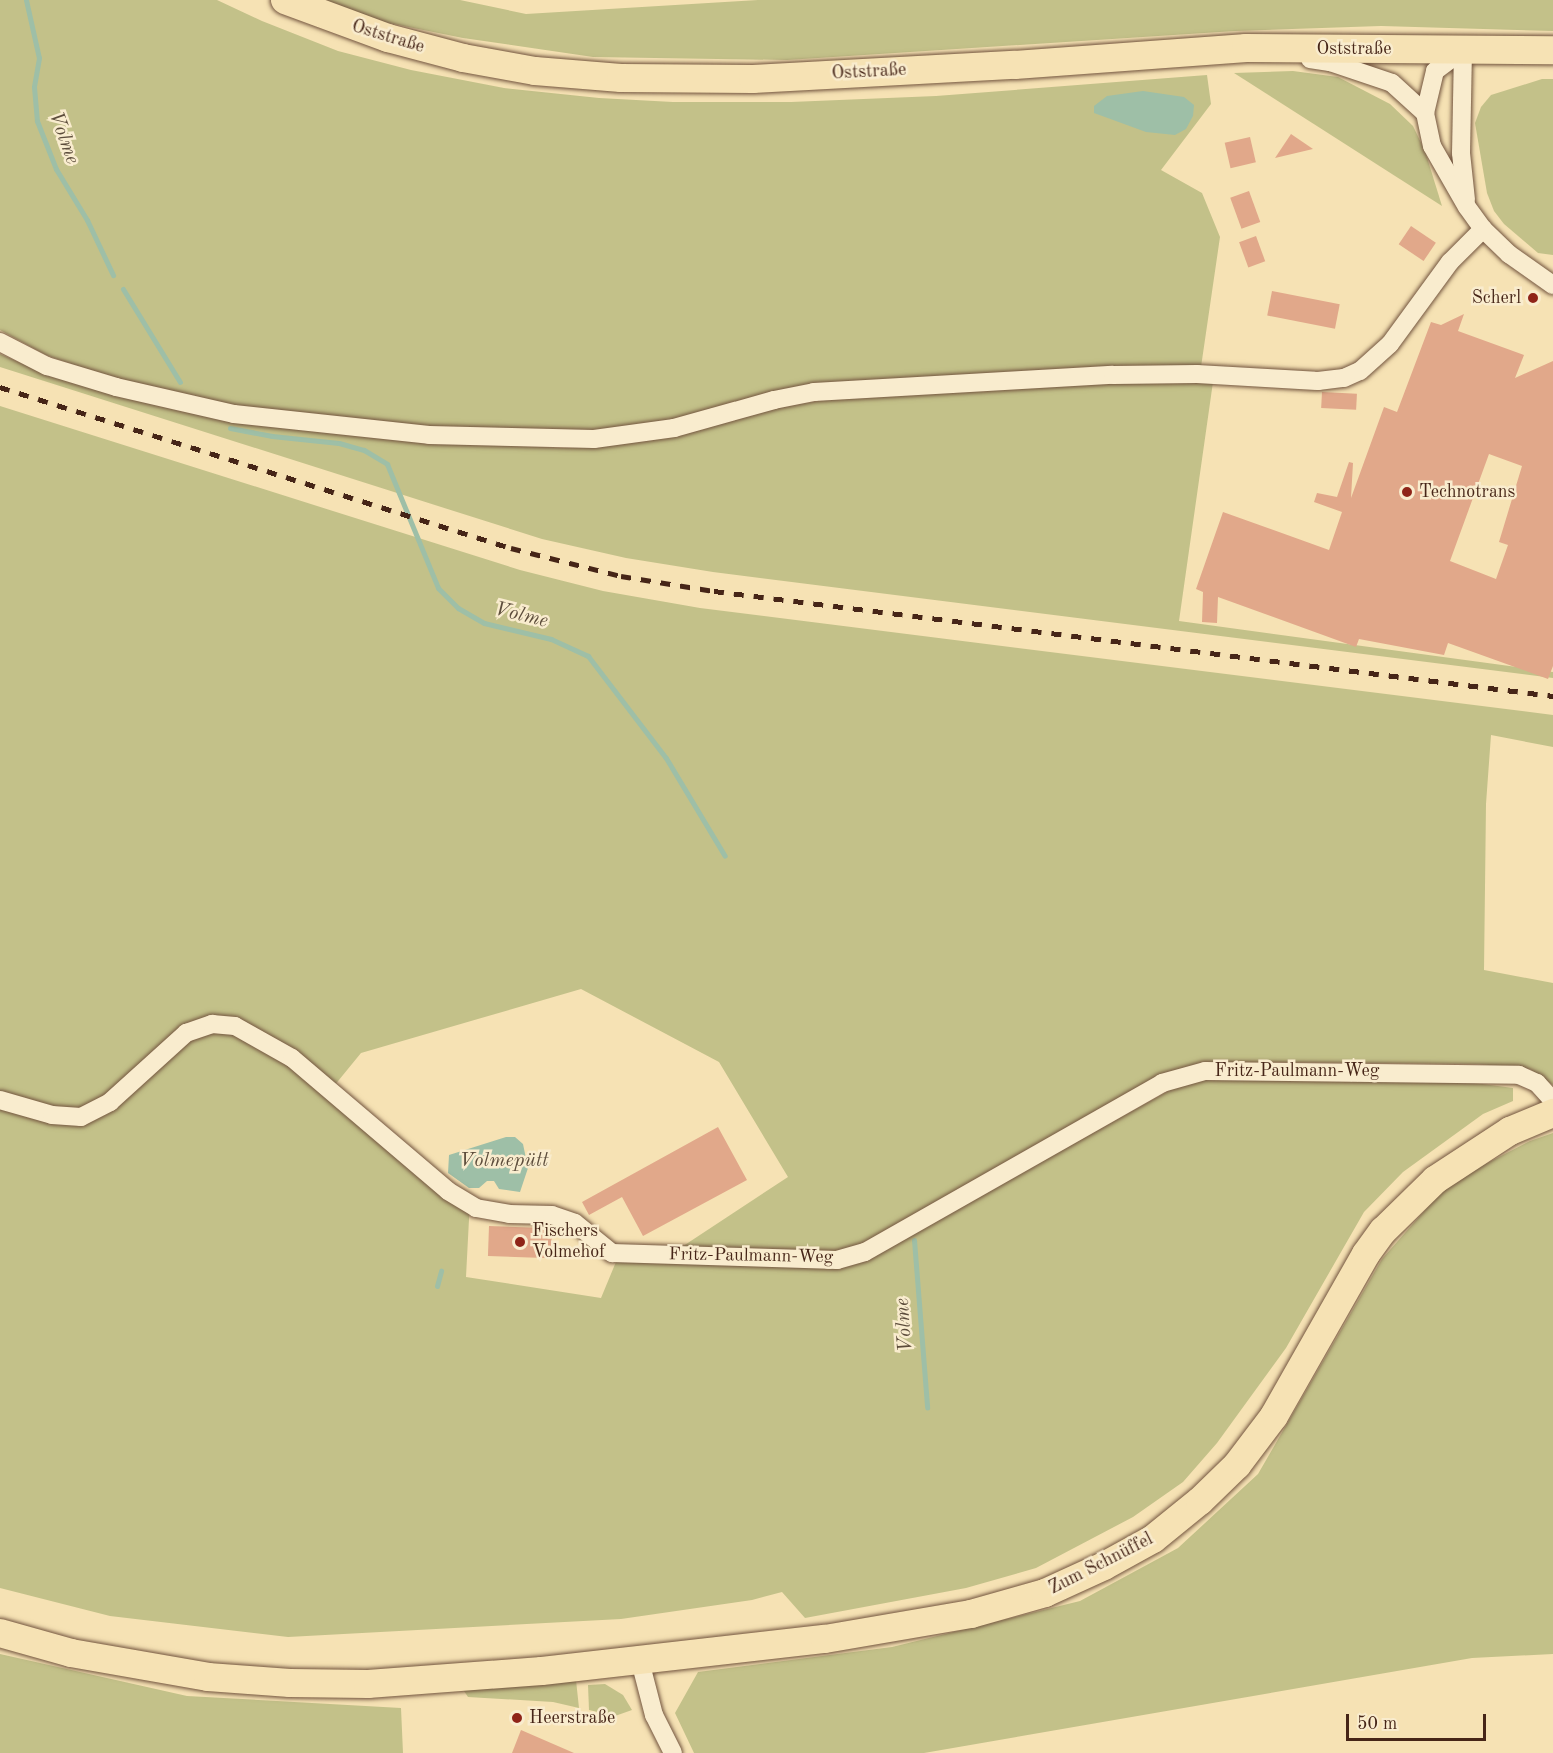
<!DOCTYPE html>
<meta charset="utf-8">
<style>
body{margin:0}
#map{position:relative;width:1553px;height:1753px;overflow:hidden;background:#f6e2b4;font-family:"Old Standard TT",serif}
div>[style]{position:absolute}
.green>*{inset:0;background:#c3c189}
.water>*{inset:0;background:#9ebfa7}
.stream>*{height:5px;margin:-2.5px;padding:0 2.5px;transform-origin:2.5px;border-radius:2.5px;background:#9ebfa7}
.building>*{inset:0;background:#e1a88a;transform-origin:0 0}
.roads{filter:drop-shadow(0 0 2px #72543e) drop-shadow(0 0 2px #72543e)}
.street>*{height:18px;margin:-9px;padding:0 9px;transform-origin:9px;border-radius:9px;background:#f9ecce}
.primary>*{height:28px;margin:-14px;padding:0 14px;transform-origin:14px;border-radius:14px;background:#f6e2b4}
.rail>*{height:4.5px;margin-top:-2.25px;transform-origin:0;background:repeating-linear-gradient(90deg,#462517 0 10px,transparent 0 20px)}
.dots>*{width:16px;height:16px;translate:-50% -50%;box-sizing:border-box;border:3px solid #f9ecce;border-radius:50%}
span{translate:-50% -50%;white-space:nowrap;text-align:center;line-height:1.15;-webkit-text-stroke:5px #f9ecce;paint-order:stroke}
.street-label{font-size:18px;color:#462517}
.poi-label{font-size:18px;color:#462517}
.right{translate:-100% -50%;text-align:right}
.left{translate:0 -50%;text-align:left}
.water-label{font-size:20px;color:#5c4c3b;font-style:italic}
.scale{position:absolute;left:1346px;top:1714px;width:140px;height:27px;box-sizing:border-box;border:3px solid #462517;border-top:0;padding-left:8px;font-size:18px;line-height:21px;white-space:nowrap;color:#462517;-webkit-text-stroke:4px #f9ecce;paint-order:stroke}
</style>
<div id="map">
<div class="green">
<i style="clip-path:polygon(0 0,217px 0,262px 21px,338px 51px,411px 70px,504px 88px,599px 98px,673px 102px,791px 102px,936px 96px,1207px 75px,1211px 104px,1161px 170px,1202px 193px,1220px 237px,1201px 367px,818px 384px,667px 422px,611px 431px,425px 426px,282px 415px,180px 396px,97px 373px,46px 355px,0 330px)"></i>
<i style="clip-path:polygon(314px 0,460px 0,526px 14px,758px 0,1553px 0,1553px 31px,1381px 26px,1235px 31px,787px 60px,593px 57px,463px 38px,349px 15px)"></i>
<i style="clip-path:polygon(1293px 71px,1338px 77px,1390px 104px,1413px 126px,1425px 151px,1442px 206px,1234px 73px)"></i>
<i style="clip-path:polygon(1542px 79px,1553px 79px,1553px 255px,1538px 253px,1504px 224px,1494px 211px,1487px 193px,1475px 123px,1481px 107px,1491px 95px)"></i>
<i style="clip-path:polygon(0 354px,51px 376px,175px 410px,247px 424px,425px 442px,564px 448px,621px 444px,677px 436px,781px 407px,825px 400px,1111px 383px,1213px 382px,1179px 621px,1553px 672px,1553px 678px,713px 572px,626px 558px,542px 539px,0 367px)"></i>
<i style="clip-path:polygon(evenodd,0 406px,520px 570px,603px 591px,700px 608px,1553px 715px,1553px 747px,1491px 735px,1486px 804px,1484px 970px,1553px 983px,1553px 1085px,1530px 1069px,1478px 1064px,1279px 1062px,1230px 1063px,1196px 1069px,925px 1226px,1172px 1089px,1215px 1077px,1475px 1083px,1513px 1088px,1513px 1101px,1483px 1114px,1403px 1172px,1364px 1212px,1286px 1348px,1217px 1443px,1183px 1482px,1133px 1517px,1036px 1568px,966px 1588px,805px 1618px,782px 1592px,752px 1600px,621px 1619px,288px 1637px,110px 1616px,0 1588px,0 406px,581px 989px,719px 1062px,788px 1177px,665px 1258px,618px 1257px,601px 1298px,466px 1277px,470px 1200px,334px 1086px,361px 1053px,581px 989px)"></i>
<i style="clip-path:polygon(1553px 1133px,1553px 1654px,1472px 1658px,924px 1753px,694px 1753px,675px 1713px,698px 1672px,892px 1647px,1080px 1601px,1178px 1548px,1258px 1474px,1382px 1259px,1449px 1183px,1530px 1141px)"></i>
<i style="clip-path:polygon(0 1654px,187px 1696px,401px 1708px,403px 1753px,0 1753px)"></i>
<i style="clip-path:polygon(576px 1680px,579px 1708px,553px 1702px,468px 1697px,462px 1688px)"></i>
<i style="clip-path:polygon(605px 1684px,623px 1695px,632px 1710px,615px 1716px,589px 1710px,588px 1685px)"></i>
</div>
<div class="water">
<i style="clip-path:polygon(1143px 91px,1184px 97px,1194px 105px,1193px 116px,1186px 129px,1175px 135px,1146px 132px,1094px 113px,1094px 106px,1107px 96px)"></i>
<i style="clip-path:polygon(506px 1137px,515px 1137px,523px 1144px,528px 1168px,520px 1192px,499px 1189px,494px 1181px,487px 1181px,479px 1188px,469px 1188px,448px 1173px,449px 1155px)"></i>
</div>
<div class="stream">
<i style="left:26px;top:0;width:59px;rotate:77.4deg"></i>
<i style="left:39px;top:58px;width:29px;rotate:100deg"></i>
<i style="left:34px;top:87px;width:34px;rotate:85deg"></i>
<i style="left:37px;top:121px;width:52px;rotate:68.4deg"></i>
<i style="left:56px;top:169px;width:60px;rotate:58.7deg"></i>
<i style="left:87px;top:220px;width:61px;rotate:64.7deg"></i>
<i style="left:123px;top:289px;width:109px;rotate:58.5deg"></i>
<i style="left:230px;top:428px;width:43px;rotate:10.8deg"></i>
<i style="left:272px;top:436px;width:67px;rotate:6deg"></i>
<i style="left:339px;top:443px;width:26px;rotate:16deg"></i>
<i style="left:364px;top:450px;width:27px;rotate:31deg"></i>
<i style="left:387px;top:464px;width:134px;rotate:67.6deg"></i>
<i style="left:438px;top:588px;width:28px;rotate:45deg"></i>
<i style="left:458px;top:608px;width:30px;rotate:30deg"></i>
<i style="left:484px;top:623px;width:69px;rotate:13.4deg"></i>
<i style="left:551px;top:639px;width:41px;rotate:24.7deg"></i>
<i style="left:588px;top:656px;width:128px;rotate:52.6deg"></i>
<i style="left:666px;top:758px;width:114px;rotate:59deg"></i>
<i style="left:914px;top:1240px;width:168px;rotate:85.5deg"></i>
<i style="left:437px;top:1286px;width:16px;rotate:-75deg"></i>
</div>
<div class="building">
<i style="clip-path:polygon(1291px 134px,1313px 149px,1275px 158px)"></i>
<i style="left:1250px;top:137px;width:26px;height:26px;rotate:77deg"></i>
<i style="left:1249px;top:191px;width:33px;height:20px;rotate:70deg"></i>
<i style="left:1411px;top:226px;width:30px;height:22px;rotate:34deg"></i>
<i style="left:1256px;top:236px;width:27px;height:18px;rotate:70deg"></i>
<i style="left:1272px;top:291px;width:69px;height:25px;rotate:11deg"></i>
<i style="clip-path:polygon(evenodd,1464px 314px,1458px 331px,1524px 355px,1515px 378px,1553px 361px,1553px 666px,1548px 679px,1448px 643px,1444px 655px,1359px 639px,1356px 647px,1218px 597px,1217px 623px,1202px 622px,1203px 592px,1196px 589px,1223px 512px,1329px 550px,1342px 512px,1314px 502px,1317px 493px,1337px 497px,1349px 462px,1353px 463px,1351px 498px,1384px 407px,1397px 412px,1431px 322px,1441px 325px,1464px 314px,1489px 454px,1522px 466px,1499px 542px,1508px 545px,1496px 579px,1450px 561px,1489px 454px)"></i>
<i style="left:1322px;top:392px;width:35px;height:16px;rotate:3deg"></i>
<i style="clip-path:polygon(718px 1127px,747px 1180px,643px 1236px,622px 1197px,589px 1215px,582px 1202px)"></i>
<i style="left:489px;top:1226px;width:63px;height:30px;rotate:2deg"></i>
<i style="clip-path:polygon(521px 1730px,574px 1753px,512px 1753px)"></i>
</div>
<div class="roads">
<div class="street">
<i style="left:1463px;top:50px;width:35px;rotate:143deg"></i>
<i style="left:1435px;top:71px;width:43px;rotate:103.4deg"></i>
<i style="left:1425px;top:113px;width:34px;rotate:78deg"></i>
<i style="left:1432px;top:146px;width:70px;rotate:60.2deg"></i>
<i style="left:1467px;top:207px;width:27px;rotate:54deg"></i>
<i style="left:1483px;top:229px;width:36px;rotate:44deg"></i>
<i style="left:1509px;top:254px;width:54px;rotate:35.2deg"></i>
<i style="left:1463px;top:50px;width:103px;rotate:91.1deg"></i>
<i style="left:1461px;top:153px;width:47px;rotate:83.9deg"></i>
<i style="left:1310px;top:59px;width:20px;rotate:9deg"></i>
<i style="left:1330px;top:62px;width:65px;rotate:18.7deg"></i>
<i style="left:1392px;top:83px;width:45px;rotate:42.3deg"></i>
<i style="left:0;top:342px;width:53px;rotate:27.1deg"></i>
<i style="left:47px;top:366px;width:72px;rotate:16.9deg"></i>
<i style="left:116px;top:387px;width:121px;rotate:12.9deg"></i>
<i style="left:234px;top:414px;width:196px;rotate:6.1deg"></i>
<i style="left:429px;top:435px;width:165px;rotate:1.4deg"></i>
<i style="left:594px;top:439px;width:81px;rotate:-7.8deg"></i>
<i style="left:674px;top:428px;width:104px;rotate:-15.6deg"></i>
<i style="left:774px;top:400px;width:41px;rotate:-11.3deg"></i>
<i style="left:814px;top:392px;width:299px;rotate:-3.3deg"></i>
<i style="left:1113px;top:375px;width:84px;rotate:-0.7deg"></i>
<i style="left:1197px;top:374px;width:121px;rotate:3.3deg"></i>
<i style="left:1318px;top:381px;width:26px;rotate:-7deg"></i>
<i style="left:1344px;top:378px;width:17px;rotate:-24deg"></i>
<i style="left:1360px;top:371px;width:40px;rotate:-42deg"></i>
<i style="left:1390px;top:344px;width:102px;rotate:-53.8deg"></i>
<i style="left:1450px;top:262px;width:47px;rotate:-45deg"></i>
<i style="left:0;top:1100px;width:54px;rotate:16.1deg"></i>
<i style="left:52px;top:1115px;width:29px;rotate:4deg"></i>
<i style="left:81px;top:1117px;width:33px;rotate:-27deg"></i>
<i style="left:110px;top:1102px;width:103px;rotate:-42.2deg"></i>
<i style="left:186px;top:1033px;width:28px;rotate:-19deg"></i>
<i style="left:212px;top:1024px;width:23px;rotate:5deg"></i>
<i style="left:235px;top:1026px;width:65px;rotate:29.3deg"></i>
<i style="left:292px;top:1058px;width:205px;rotate:40.4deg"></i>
<i style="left:448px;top:1191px;width:33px;rotate:31deg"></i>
<i style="left:476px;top:1208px;width:34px;rotate:10deg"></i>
<i style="left:509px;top:1214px;width:43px;rotate:1.3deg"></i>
<i style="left:552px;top:1215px;width:24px;rotate:19deg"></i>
<i style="left:575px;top:1223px;width:48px;rotate:39deg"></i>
<i style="left:612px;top:1253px;width:225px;rotate:1.8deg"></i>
<i style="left:837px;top:1260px;width:29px;rotate:-16deg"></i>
<i style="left:865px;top:1252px;width:342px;rotate:-29.6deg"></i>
<i style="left:1162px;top:1083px;width:45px;rotate:-15.6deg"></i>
<i style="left:1205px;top:1071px;width:314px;rotate:0.7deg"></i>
<i style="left:1519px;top:1075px;width:20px;rotate:24deg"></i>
<i style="left:1537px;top:1083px;width:24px;rotate:48deg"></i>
<i style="left:640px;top:1661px;width:56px;rotate:75.5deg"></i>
<i style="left:654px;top:1715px;width:42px;rotate:63.4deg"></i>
</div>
<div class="primary">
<i style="left:285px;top:0;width:110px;rotate:20.3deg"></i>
<i style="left:388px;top:38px;width:78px;rotate:14.9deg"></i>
<i style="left:463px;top:58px;width:73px;rotate:10.2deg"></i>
<i style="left:535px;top:71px;width:86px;rotate:4.7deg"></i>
<i style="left:621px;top:78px;width:132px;rotate:0.4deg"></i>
<i style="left:753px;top:79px;width:262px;rotate:-3.1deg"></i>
<i style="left:1015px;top:65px;width:232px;rotate:-4.2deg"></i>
<i style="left:1246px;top:48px;width:307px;rotate:0.4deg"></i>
<i style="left:0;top:1633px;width:74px;rotate:15.7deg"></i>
<i style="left:71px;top:1653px;width:139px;rotate:9.9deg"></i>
<i style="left:208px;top:1677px;width:82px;rotate:4.2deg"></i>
<i style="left:290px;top:1683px;width:78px;rotate:0.7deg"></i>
<i style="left:368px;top:1684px;width:174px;rotate:-4.3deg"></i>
<i style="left:542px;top:1671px;width:285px;rotate:-6.5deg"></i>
<i style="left:825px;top:1639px;width:148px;rotate:-9.7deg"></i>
<i style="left:971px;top:1614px;width:77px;rotate:-15.8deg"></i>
<i style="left:1045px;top:1593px;width:65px;rotate:-24.6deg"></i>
<i style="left:1104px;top:1566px;width:56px;rotate:-28.9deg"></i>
<i style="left:1153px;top:1539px;width:60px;rotate:-39deg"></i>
<i style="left:1200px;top:1501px;width:52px;rotate:-44.2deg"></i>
<i style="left:1237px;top:1465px;width:61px;rotate:-52.9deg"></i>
<i style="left:1274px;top:1416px;width:186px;rotate:-60.4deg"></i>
<i style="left:1366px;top:1254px;width:29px;rotate:-54deg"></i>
<i style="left:1383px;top:1231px;width:73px;rotate:-44.4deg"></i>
<i style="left:1435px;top:1180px;width:90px;rotate:-33.2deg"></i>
<i style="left:1510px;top:1131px;width:47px;rotate:-22.7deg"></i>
</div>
</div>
<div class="rail">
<i style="left:0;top:387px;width:536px;rotate:17.49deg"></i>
<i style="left:511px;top:548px;width:114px;rotate:14.3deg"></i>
<i style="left:621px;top:576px;width:94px;rotate:9.2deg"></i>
<i style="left:714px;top:591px;width:846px;rotate:7.13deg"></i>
</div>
<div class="dots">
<i style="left:1533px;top:298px;background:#8f2418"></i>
<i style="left:1407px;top:492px;background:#8f2418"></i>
<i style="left:520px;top:1242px;background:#8f2418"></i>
<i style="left:517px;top:1718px;background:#8f2418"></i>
</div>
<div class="street-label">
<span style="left:388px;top:37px;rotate:17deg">Oststraße</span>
<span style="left:1354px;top:49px">Oststraße</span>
<span style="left:869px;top:72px;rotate:-3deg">Oststraße</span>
<span style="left:1297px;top:1071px">Fritz-Paulmann-Weg</span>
<span style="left:751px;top:1256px;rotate:1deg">Fritz-Paulmann-Weg</span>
<span style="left:1101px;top:1564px;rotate:-27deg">Zum Schnüffel</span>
</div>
<div class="poi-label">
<span class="right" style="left:1521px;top:298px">Scherl</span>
<span class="left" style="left:1419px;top:492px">Technotrans</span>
<span class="left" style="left:532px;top:1242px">Fischers<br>Volmehof</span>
<span class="left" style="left:529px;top:1718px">Heerstraße</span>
</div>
<div class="water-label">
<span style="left:63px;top:138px;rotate:70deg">Volme</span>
<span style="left:521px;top:616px;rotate:14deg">Volme</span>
<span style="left:504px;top:1161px">Volmepütt</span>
<span style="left:905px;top:1325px;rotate:-94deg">Volme</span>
</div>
<div class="scale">50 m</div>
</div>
